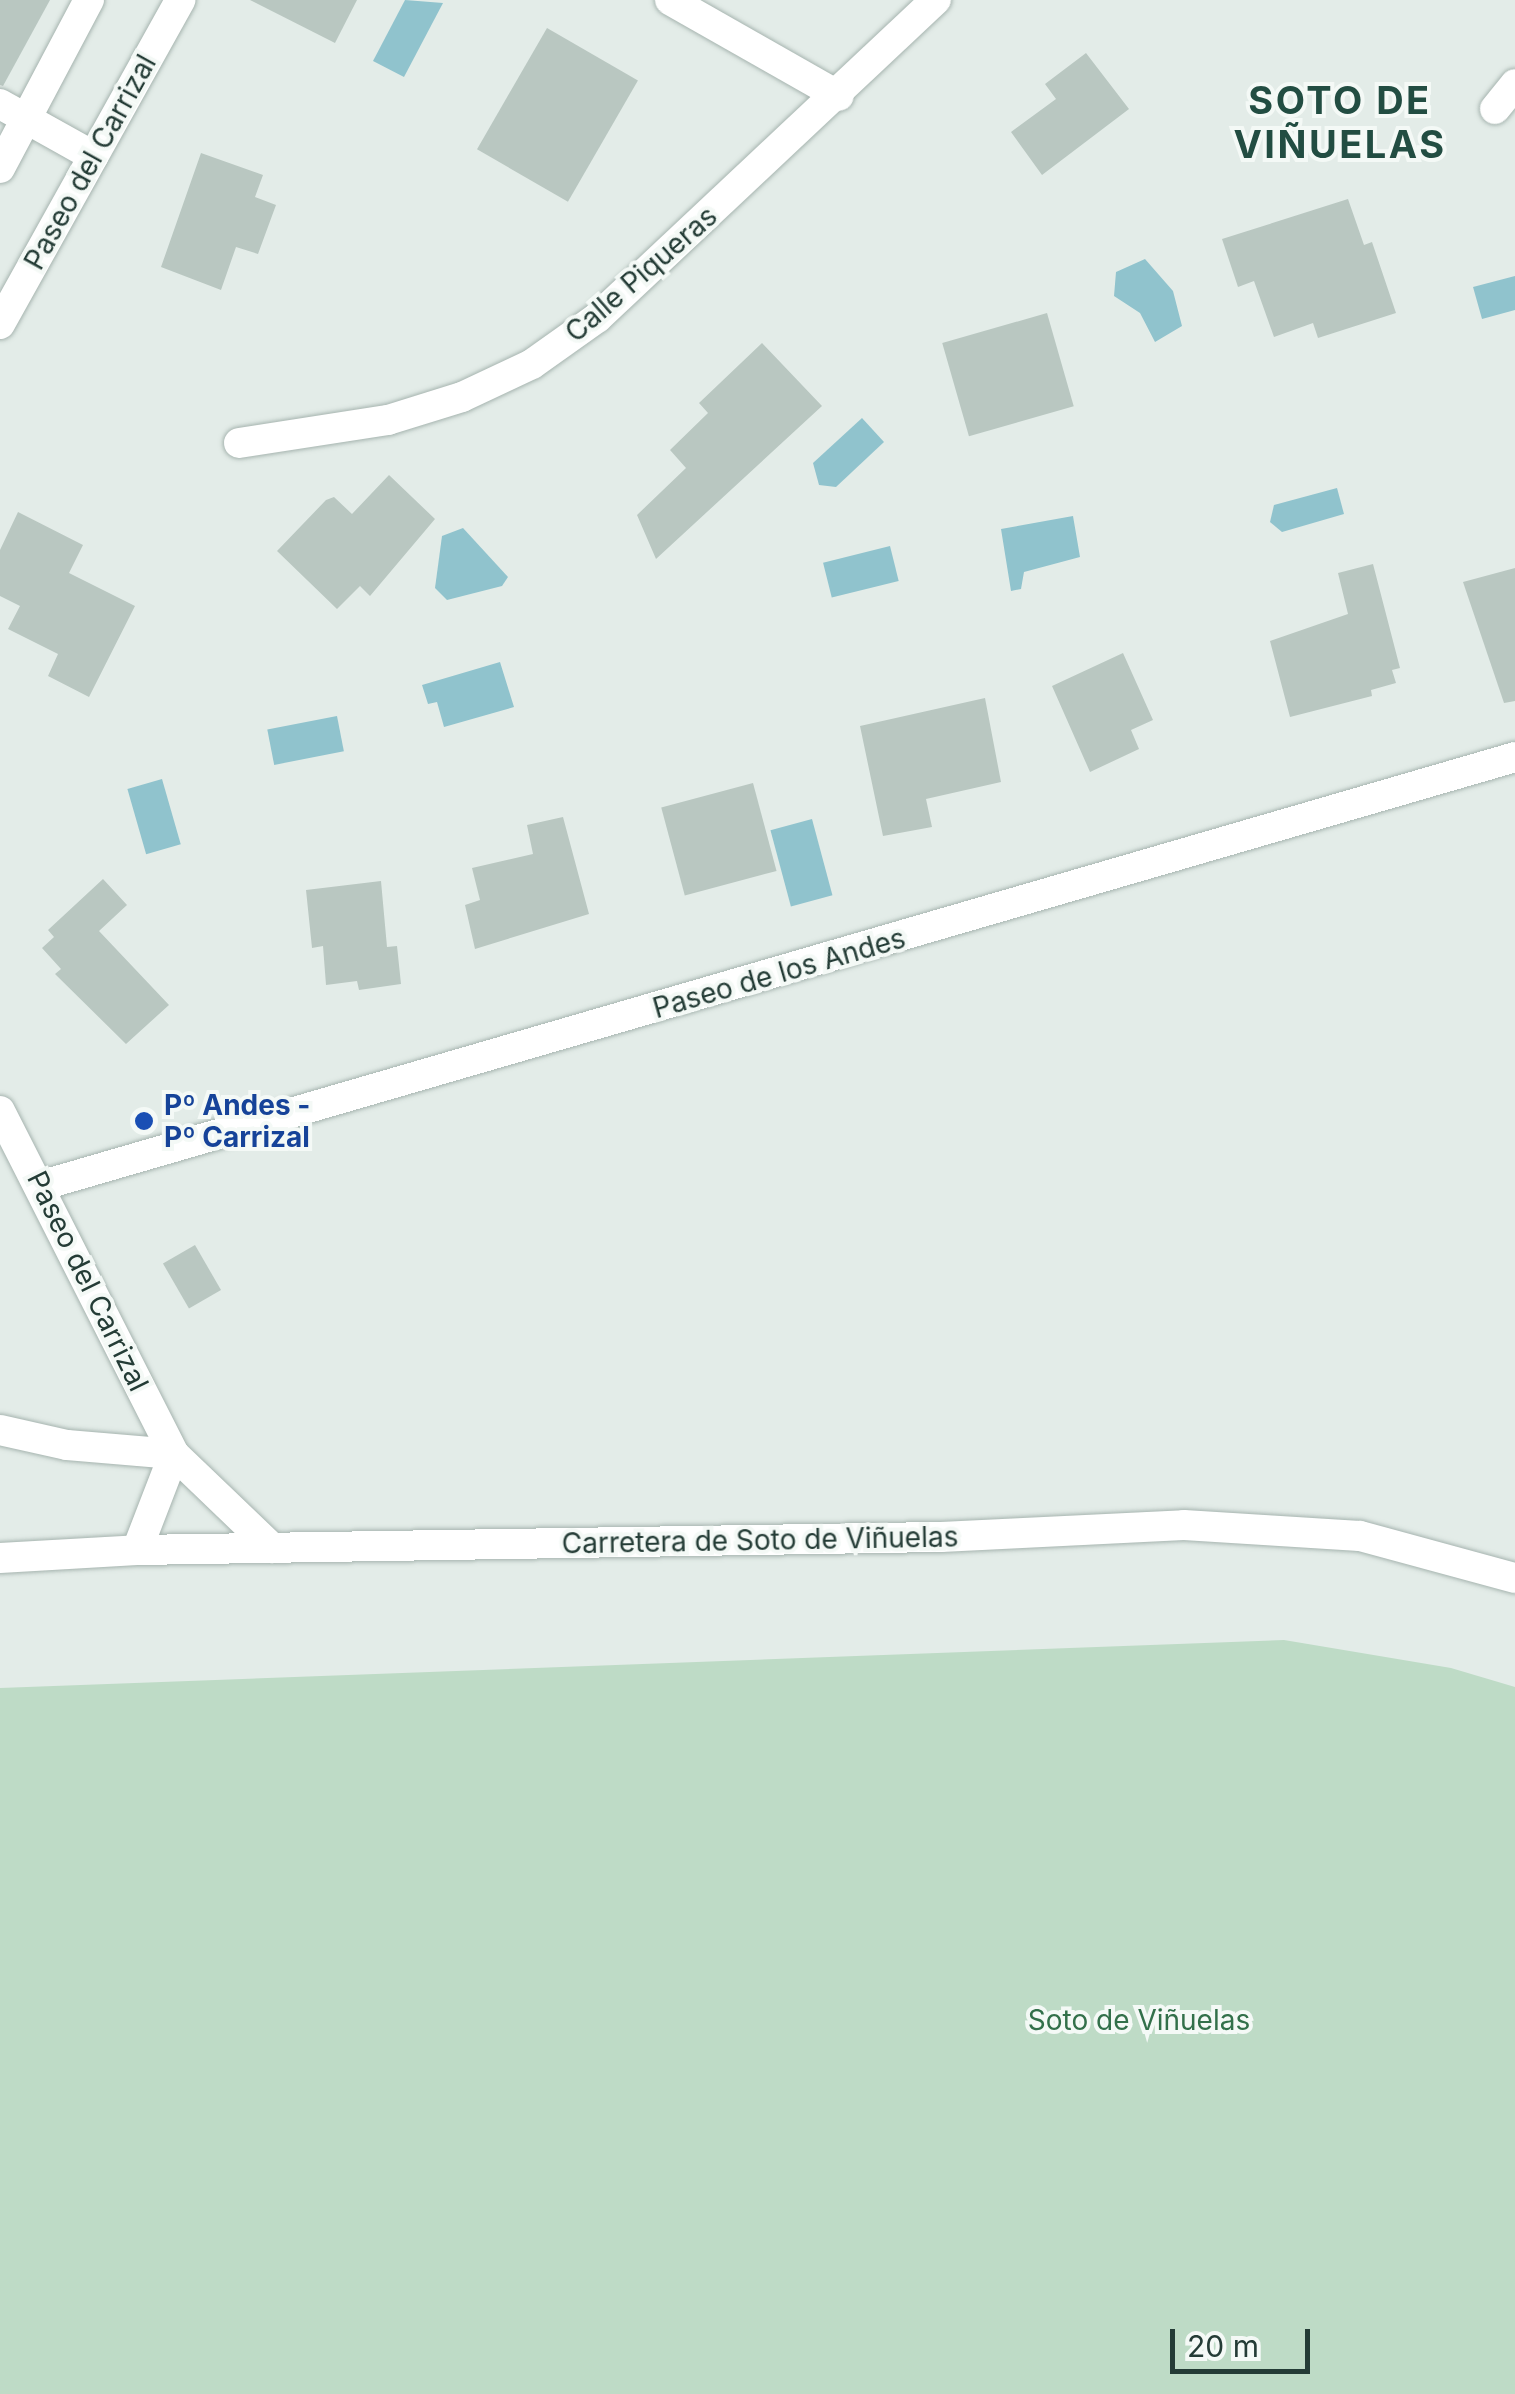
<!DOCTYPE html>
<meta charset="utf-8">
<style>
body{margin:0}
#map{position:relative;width:1515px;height:2394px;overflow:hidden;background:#e3ece8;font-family:Inter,sans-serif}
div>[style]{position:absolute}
.green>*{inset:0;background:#bedbc6}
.water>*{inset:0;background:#90c3cd;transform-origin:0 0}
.building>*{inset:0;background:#b9c7c1;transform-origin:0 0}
.roads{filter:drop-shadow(0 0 2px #a6b4af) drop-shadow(0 0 2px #a6b4af)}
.minor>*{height:30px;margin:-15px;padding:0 15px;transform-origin:15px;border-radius:15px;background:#fff}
.dots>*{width:28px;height:28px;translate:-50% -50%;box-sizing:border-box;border:5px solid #f4f9f6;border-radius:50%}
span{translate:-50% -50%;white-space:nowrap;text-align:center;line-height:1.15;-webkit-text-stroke:8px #f4f9f6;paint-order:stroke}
.street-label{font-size:28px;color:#243c36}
.transit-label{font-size:28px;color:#164399;font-weight:700}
.left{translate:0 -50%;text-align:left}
.park-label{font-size:28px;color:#32704a}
.district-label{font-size:38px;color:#224d42;font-weight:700;letter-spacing:2.5px}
.scale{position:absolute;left:1170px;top:2329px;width:140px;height:45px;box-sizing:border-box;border:5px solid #243c36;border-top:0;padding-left:12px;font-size:30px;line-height:35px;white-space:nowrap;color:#243c36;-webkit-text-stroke:8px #f4f9f6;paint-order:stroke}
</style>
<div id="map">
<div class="green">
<i style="clip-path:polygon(1284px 1640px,1451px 1668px,1515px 1687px,1515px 2394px,0 2394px,0 1688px)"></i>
</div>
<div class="water">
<i style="clip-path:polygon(405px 0,443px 3px,404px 77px,373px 61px)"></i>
<i style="clip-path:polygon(1145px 259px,1173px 291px,1182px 326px,1155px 342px,1140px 313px,1114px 296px,1116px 272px)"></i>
<i style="clip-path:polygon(1515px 276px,1515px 310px,1482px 319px,1473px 287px)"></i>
<i style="clip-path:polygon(862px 418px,884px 442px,836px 487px,819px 485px,813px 463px)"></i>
<i style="clip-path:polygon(1337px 488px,1344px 514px,1282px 532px,1270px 522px,1274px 505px)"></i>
<i style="clip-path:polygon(1073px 516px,1080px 557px,1024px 572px,1021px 589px,1011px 591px,1001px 529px)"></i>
<i style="clip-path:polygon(463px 528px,508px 577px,502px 586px,447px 600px,435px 588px,442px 536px)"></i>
<i style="left:890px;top:546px;width:36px;height:69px;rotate:76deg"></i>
<i style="clip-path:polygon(500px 662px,514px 707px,444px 727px,437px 702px,428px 704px,422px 685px)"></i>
<i style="left:337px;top:716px;width:36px;height:71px;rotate:79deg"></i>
<i style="left:162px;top:779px;width:68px;height:36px;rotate:74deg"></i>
<i style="left:812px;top:819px;width:79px;height:43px;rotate:75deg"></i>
</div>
<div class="building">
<i style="clip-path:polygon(0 0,50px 0,3px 86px,0 85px)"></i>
<i style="clip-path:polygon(250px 0,357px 0,335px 43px)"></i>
<i style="left:547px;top:28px;width:105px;height:140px;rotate:30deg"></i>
<i style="clip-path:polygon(1086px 53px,1129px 109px,1042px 175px,1011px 132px,1056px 99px,1045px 84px)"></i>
<i style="clip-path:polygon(201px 153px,263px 175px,255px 197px,276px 205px,258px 254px,236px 247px,221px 290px,161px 267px)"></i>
<i style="clip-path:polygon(1348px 199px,1364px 245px,1372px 242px,1396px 313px,1318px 338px,1313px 323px,1274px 337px,1254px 281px,1238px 287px,1222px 239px)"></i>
<i style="left:1047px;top:313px;width:97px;height:109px;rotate:74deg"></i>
<i style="clip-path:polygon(762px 343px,822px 406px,656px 559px,637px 515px,686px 468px,670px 450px,708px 413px,699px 403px)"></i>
<i style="clip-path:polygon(389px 475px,435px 519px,370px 596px,360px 586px,337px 609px,277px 551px,326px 500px,334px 497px,352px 514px)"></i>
<i style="clip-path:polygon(18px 512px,83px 545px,69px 573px,135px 606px,89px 697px,48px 676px,58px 654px,8px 629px,20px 606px,0 596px,0 550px)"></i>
<i style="clip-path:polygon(1373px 564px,1400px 668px,1392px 670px,1396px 683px,1371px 690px,1372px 696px,1290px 717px,1270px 641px,1348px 614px,1338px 573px)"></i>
<i style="clip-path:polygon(1515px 568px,1515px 701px,1504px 703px,1463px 582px)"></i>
<i style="clip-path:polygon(1123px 653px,1153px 720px,1131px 730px,1139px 749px,1090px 772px,1052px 686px)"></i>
<i style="clip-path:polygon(985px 698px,1001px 782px,926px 799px,932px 827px,883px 836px,860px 726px)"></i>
<i style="left:753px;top:783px;width:91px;height:95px;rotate:75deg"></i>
<i style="clip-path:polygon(563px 817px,589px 914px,475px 949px,465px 905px,480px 900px,472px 868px,533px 854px,527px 825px)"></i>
<i style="clip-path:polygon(103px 879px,127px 905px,99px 931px,169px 1005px,126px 1044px,55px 974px,61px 969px,42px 948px,54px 937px,48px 930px)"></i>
<i style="clip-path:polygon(381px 881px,387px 947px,397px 946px,401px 984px,359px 990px,357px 981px,326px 985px,323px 946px,312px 948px,306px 890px)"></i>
<i style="left:195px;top:1245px;width:52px;height:37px;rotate:60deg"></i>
</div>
<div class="roads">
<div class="minor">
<i style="left:670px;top:0;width:194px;rotate:29.6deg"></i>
<i style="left:0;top:104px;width:107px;rotate:29.2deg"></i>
<i style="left:1495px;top:109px;width:32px;rotate:-51deg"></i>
<i style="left:0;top:168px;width:190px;rotate:-62.1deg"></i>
<i style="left:0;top:324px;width:371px;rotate:-60.9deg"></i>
<i style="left:239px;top:443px;width:151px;rotate:-8.8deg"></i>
<i style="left:388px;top:420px;width:77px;rotate:-17.3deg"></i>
<i style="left:462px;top:397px;width:77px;rotate:-25.2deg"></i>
<i style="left:532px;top:364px;width:80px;rotate:-35.3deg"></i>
<i style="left:597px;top:318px;width:465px;rotate:-43.2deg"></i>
<i style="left:0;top:1111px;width:385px;rotate:63.1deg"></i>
<i style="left:174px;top:1454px;width:136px;rotate:43.8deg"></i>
<i style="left:43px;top:1185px;width:1533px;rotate:-16.21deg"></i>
<i style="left:0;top:1430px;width:69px;rotate:12.6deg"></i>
<i style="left:67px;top:1445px;width:107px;rotate:4.8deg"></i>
<i style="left:137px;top:1550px;width:103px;rotate:-68.9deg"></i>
<i style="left:0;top:1558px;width:137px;rotate:-3.3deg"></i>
<i style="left:137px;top:1550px;width:804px;rotate:-0.93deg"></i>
<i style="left:941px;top:1537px;width:243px;rotate:-2.8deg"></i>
<i style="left:1184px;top:1525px;width:176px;rotate:3.6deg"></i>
<i style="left:1360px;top:1536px;width:161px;rotate:15.2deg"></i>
</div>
</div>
<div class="dots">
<i style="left:144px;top:1121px;background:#1a4fb4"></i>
</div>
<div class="street-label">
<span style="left:90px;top:162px;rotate:-61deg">Paseo del Carrizal</span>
<span style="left:641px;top:274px;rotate:-41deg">Calle Piqueras</span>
<span style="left:779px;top:973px;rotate:-16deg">Paseo de los Andes</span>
<span style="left:88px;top:1281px;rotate:64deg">Paseo del Carrizal</span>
<span style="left:760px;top:1540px;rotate:-1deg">Carretera de Soto de Viñuelas</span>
</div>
<div class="transit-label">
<span class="left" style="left:164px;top:1121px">Pº Andes -<br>Pº Carrizal</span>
</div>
<div class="park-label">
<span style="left:1139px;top:2020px">Soto de Viñuelas</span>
</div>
<div class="district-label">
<span style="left:1340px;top:123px">SOTO DE<br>VIÑUELAS</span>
</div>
<div class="scale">20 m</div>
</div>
